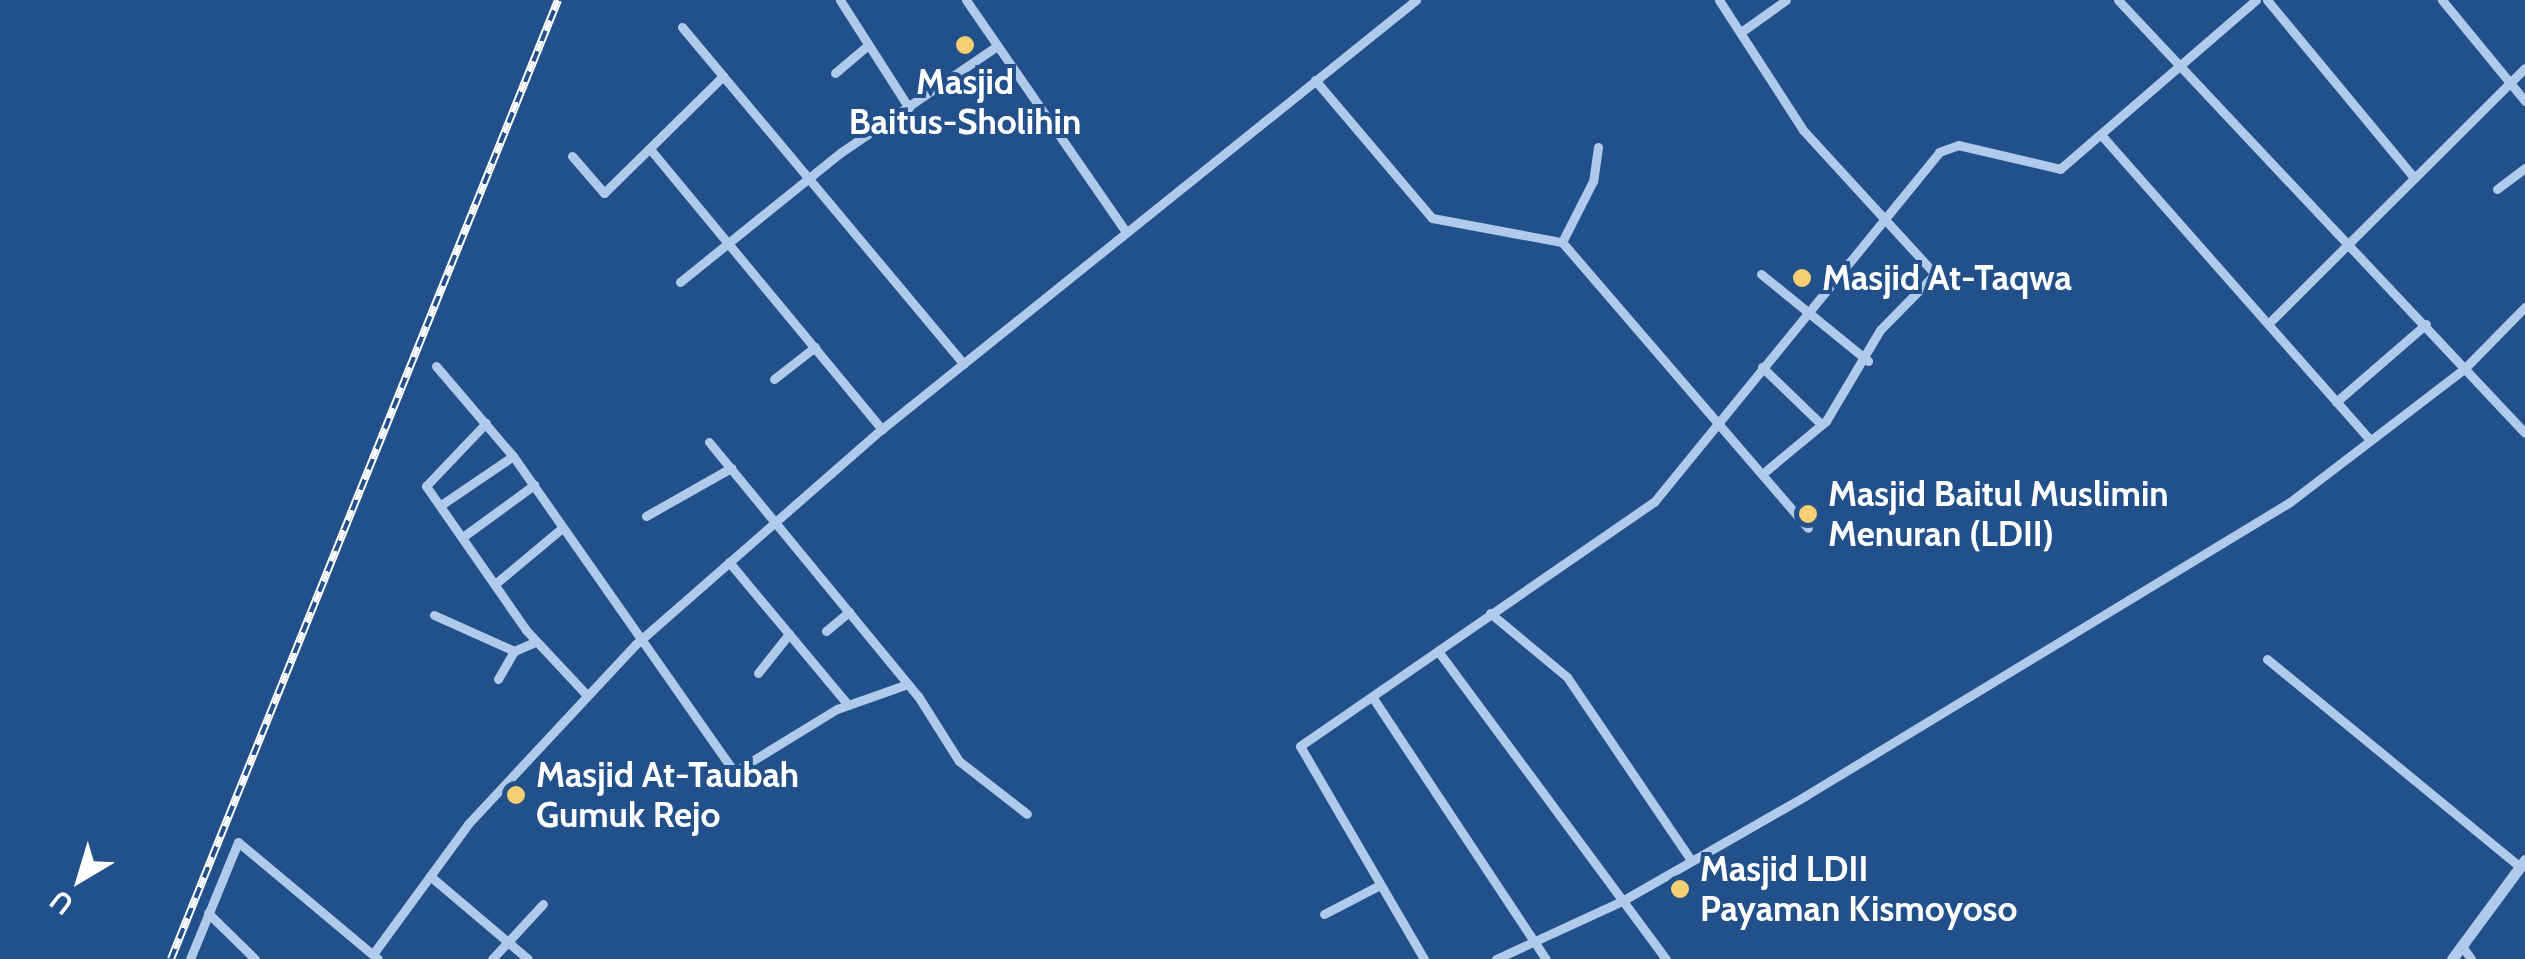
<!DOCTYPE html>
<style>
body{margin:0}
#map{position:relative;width:2525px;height:959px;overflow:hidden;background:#22508a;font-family:Cabin,sans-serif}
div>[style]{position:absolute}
.minor>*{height:9px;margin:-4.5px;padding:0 4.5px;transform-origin:4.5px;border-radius:4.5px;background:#afcaea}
.tertiary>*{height:11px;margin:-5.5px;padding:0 5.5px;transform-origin:5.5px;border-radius:5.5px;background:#afcaea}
.rail>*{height:8px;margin-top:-4px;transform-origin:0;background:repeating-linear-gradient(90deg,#22508a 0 11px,#fff 0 22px);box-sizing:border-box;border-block:2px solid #fff}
.dots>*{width:28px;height:28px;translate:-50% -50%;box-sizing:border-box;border:5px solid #22508a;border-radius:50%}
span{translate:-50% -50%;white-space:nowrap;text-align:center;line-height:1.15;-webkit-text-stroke:8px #22508a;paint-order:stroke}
.poi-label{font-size:35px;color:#fff;font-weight:700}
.left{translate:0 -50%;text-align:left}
.north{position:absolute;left:30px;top:829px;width:100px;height:100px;-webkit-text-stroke:8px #22508a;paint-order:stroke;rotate:218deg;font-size:28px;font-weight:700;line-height:40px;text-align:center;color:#fff}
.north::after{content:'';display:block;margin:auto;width:35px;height:45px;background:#fff;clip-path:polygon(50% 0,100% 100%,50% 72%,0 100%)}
</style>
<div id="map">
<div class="minor">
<i style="left:840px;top:0;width:128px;rotate:57.4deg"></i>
<i style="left:966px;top:0;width:282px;rotate:55.4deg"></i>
<i style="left:1719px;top:0;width:155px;rotate:57.1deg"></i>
<i style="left:1803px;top:130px;width:195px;rotate:47.5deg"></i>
<i style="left:1935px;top:274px;width:78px;rotate:134.5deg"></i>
<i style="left:1880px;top:330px;width:106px;rotate:120.7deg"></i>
<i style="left:1826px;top:421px;width:77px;rotate:140.3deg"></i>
<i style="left:2118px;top:0;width:594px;rotate:46.77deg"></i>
<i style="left:2267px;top:0;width:231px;rotate:50.4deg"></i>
<i style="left:2442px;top:0;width:131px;rotate:50.6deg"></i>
<i style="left:682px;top:27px;width:439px;rotate:50.1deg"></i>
<i style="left:1741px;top:32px;width:55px;rotate:-35.4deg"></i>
<i style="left:835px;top:73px;width:42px;rotate:-40.2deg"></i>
<i style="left:1315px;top:80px;width:181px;rotate:49.7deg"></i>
<i style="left:1432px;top:218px;width:132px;rotate:10.5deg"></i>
<i style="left:2103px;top:137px;width:404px;rotate:48.6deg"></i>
<i style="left:1598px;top:147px;width:34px;rotate:98deg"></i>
<i style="left:1593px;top:181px;width:68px;rotate:116.9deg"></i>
<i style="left:1562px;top:242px;width:377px;rotate:49.3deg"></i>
<i style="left:650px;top:149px;width:364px;rotate:50.4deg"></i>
<i style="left:572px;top:156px;width:49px;rotate:49.1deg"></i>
<i style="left:604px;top:193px;width:167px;rotate:-44.5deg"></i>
<i style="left:2497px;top:189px;width:35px;rotate:-37deg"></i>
<i style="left:1761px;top:274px;width:138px;rotate:39.1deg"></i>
<i style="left:680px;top:282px;width:206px;rotate:-38.9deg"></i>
<i style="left:840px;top:153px;width:190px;rotate:-34.3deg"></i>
<i style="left:2272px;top:320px;width:357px;rotate:-44.9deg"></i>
<i style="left:436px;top:366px;width:118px;rotate:49.5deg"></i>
<i style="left:513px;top:456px;width:386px;rotate:55deg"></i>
<i style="left:734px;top:772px;width:121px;rotate:-31.5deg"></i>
<i style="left:837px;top:709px;width:75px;rotate:-19.4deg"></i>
<i style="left:1762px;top:367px;width:83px;rotate:44deg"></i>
<i style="left:774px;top:379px;width:52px;rotate:-38deg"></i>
<i style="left:2336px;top:402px;width:119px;rotate:-40.9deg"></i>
<i style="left:486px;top:423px;width:87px;rotate:133.6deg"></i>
<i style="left:426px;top:486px;width:175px;rotate:55.2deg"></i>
<i style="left:526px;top:630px;width:85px;rotate:46.9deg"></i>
<i style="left:709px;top:442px;width:329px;rotate:50.6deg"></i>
<i style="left:918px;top:696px;width:77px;rotate:57.8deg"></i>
<i style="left:959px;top:761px;width:86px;rotate:37.9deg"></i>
<i style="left:441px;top:505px;width:87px;rotate:-34.2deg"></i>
<i style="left:646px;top:516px;width:98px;rotate:-29.5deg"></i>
<i style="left:464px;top:536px;width:87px;rotate:-36.1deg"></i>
<i style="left:729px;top:562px;width:186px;rotate:50.2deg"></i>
<i style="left:495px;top:584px;width:87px;rotate:-39.9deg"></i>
<i style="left:1490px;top:613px;width:100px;rotate:39.7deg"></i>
<i style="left:1567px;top:677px;width:221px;rotate:55.9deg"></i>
<i style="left:434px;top:615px;width:88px;rotate:24.2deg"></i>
<i style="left:514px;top:651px;width:23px;rotate:-23deg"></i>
<i style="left:826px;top:631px;width:30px;rotate:-40deg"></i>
<i style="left:1438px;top:651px;width:383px;rotate:53.5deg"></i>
<i style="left:2267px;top:659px;width:328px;rotate:39.4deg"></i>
<i style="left:758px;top:673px;width:50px;rotate:-51.5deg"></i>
<i style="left:498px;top:679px;width:32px;rotate:-60deg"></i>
<i style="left:1373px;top:698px;width:313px;rotate:56.5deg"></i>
<i style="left:430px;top:876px;width:128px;rotate:40.3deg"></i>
<i style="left:208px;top:913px;width:66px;rotate:44.4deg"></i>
<i style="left:1324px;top:914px;width:63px;rotate:-27.4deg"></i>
<i style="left:2462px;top:946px;width:16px;rotate:55deg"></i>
<i style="left:373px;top:954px;width:161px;rotate:-53.8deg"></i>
<i style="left:468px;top:824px;width:246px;rotate:-47deg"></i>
<i style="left:636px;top:644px;width:327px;rotate:-41.2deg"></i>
<i style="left:882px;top:429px;width:685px;rotate:-38.78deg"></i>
<i style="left:190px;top:959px;width:126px;rotate:-67.7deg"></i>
<i style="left:238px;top:842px;width:182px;rotate:39.9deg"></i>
<i style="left:492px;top:959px;width:75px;rotate:-47.2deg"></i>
<i style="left:1424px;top:959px;width:246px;rotate:-120.2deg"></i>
<i style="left:1300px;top:746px;width:430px;rotate:-34.6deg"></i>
<i style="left:1654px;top:502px;width:451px;rotate:-50.8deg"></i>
<i style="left:1939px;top:152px;width:20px;rotate:-20deg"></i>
<i style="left:1958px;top:145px;width:105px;rotate:13.2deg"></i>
<i style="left:2060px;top:169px;width:259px;rotate:-40.8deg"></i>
<i style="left:1496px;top:959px;width:139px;rotate:-24.7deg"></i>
<i style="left:1622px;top:901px;width:211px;rotate:-29.8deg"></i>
<i style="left:1805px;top:796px;width:567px;rotate:-31.22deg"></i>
<i style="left:2290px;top:502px;width:220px;rotate:-37.4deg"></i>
<i style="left:2465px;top:368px;width:86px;rotate:-45.5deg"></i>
</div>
<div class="tertiary">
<i style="left:2452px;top:959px;width:123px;rotate:-53.6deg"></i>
</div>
<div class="rail">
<i style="left:171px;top:959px;width:1034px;rotate:-68.02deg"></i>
</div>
<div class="dots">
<i style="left:965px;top:45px;background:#f6cf72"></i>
<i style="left:1802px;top:278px;background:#f6cf72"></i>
<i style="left:1808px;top:514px;background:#f6cf72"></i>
<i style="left:516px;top:795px;background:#f6cf72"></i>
<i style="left:1680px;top:889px;background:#f6cf72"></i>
</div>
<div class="poi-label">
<span style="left:965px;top:102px">Masjid<br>Baitus-Sholihin</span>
<span class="left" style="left:1822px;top:278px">Masjid At-Taqwa</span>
<span class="left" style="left:1828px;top:514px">Masjid Baitul Muslimin<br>Menuran (LDII)</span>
<span class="left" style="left:536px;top:795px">Masjid At-Taubah<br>Gumuk Rejo</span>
<span class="left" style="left:1700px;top:889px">Masjid LDII<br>Payaman Kismoyoso</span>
</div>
<div class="north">U</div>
</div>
